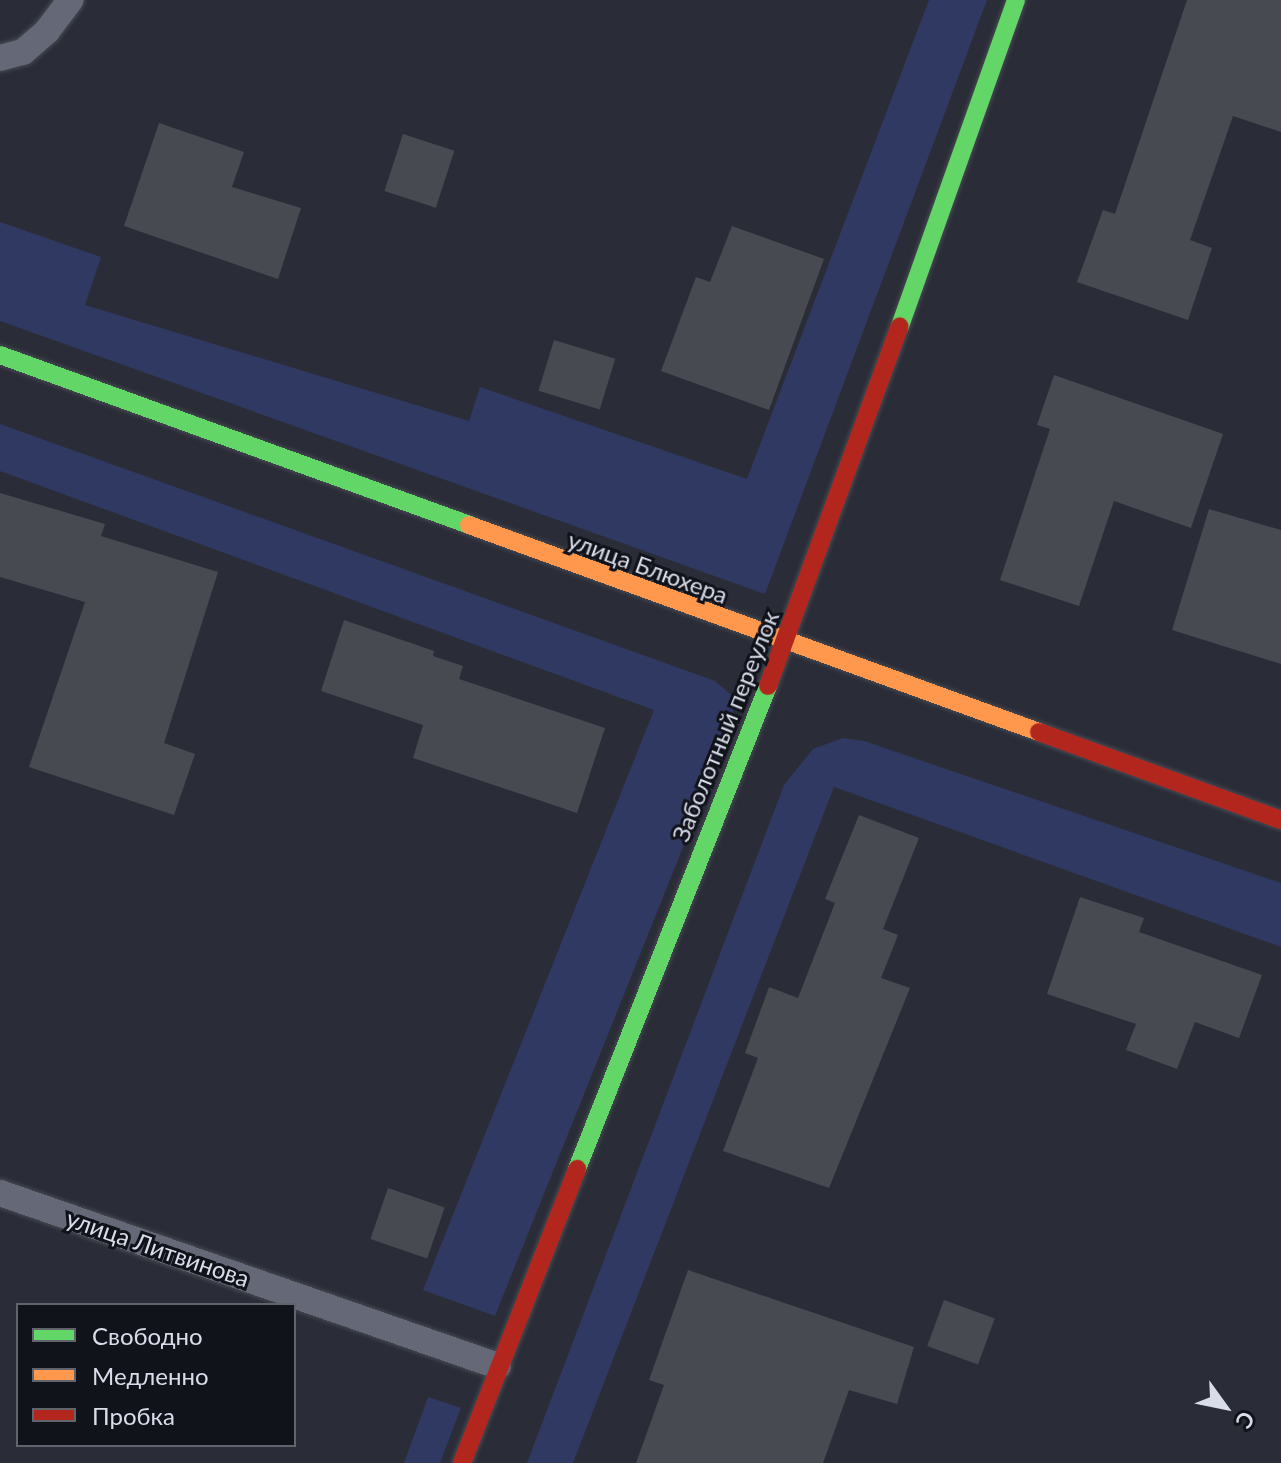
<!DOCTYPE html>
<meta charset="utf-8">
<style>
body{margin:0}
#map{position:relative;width:1281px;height:1463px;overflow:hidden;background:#2a2d37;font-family:Lato,sans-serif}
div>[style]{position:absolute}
.green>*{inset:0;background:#303961}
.building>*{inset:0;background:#484a52;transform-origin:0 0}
.roads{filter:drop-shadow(0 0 2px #474a53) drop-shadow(0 0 2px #474a53)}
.lane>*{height:26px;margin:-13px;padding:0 13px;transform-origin:13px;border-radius:13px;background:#646877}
.fast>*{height:18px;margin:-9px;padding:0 9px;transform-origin:9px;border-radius:9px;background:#63d668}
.slow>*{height:18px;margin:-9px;padding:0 9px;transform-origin:9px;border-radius:9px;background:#ff974d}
.jam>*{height:18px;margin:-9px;padding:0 9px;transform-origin:9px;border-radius:9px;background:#b3261e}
span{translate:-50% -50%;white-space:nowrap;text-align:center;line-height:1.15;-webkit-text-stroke:6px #11131b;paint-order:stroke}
.street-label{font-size:24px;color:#d9dce9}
.legend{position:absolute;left:16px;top:1303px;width:280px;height:144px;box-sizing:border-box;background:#11131b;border:2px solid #61636d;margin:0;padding:10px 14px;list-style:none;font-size:24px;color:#d9dce9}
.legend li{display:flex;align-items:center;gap:16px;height:40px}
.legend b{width:40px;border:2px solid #61636d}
.north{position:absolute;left:1185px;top:1367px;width:80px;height:80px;-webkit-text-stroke:6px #11131b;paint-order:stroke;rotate:123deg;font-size:22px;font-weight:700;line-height:32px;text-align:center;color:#d9dce9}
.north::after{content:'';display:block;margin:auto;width:28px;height:36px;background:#d9dce9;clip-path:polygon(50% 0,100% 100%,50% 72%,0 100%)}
</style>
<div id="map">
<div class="green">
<i style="clip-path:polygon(929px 0,987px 0,765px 594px,0 321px,0 222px,101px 257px,85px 305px,469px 421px,480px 387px,747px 479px)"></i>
<i style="clip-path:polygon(0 424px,715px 681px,736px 699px,726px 740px,495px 1316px,423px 1290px,654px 710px,0 471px)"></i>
<i style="clip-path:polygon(843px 738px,864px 741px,1281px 883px,1281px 947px,834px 787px,573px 1463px,527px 1463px,784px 785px,813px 749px)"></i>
<i style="clip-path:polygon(428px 1397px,461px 1408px,440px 1463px,404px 1463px)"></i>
</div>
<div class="building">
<i style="clip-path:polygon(1187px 0,1281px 0,1281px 132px,1233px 116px,1190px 240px,1212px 248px,1188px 320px,1077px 282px,1103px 210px,1115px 214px)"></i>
<i style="clip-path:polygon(159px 123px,244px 152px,232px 187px,301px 208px,278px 279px,124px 226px)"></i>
<i style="left:403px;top:134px;width:54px;height:60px;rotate:18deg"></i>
<i style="clip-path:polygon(732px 226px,824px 259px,769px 410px,661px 371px,696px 277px,710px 282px)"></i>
<i style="left:554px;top:340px;width:64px;height:53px;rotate:17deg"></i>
<i style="clip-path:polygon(1054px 375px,1223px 434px,1191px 528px,1114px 501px,1079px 606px,1000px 580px,1050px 429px,1037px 425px)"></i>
<i style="clip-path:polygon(0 493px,105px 524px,101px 536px,218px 572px,164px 743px,195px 754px,174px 815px,29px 767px,85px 602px,0 577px)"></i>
<i style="clip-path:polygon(1209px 509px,1281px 530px,1281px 664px,1172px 630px)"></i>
<i style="clip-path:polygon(344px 620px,434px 651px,433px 656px,463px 666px,459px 679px,605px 728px,577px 813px,413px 758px,423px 725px,321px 691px)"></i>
<i style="clip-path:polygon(859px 815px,919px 838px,883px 929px,898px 935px,881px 978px,910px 988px,829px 1188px,723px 1151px,758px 1058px,745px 1053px,769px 987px,798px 998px,835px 903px,825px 899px)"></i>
<i style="clip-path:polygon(1080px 897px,1144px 918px,1139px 932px,1262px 975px,1239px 1038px,1195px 1022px,1177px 1069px,1126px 1050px,1136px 1024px,1047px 994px)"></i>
<i style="left:388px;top:1188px;width:60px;height:54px;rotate:19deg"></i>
<i style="clip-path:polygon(688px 1270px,914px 1347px,897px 1404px,849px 1390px,823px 1463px,636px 1463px,664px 1385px,649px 1380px)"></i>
<i style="left:944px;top:1300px;width:54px;height:49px;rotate:20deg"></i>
</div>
<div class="roads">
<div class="lane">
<i style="left:0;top:58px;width:24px;rotate:-15deg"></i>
<i style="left:23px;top:52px;width:32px;rotate:-41deg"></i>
<i style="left:47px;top:31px;width:39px;rotate:-53deg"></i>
<i style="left:0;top:1193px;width:527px;rotate:19.16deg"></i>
</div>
<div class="fast">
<i style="left:900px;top:326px;width:346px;rotate:-70.4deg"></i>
<i style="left:0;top:355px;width:499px;rotate:19.9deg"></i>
<i style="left:577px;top:1169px;width:519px;rotate:-68.42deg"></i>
</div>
<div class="slow">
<i style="left:469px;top:525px;width:606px;rotate:19.96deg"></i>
</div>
<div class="jam">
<i style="left:768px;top:686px;width:383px;rotate:-69.9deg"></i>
<i style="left:1039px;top:732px;width:258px;rotate:20deg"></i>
<i style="left:462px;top:1463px;width:316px;rotate:-68.6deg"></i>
</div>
</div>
<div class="street-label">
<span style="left:648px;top:567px;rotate:20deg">улица Блюхера</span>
<span style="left:725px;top:726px;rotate:-68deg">Заболотный переулок</span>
<span style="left:158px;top:1248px;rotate:19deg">улица Литвинова</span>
</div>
<ul class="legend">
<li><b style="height:10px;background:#63d668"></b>Свободно</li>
<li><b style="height:10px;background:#ff974d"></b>Медленно</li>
<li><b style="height:10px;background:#b3261e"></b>Пробка</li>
</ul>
<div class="north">С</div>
</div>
